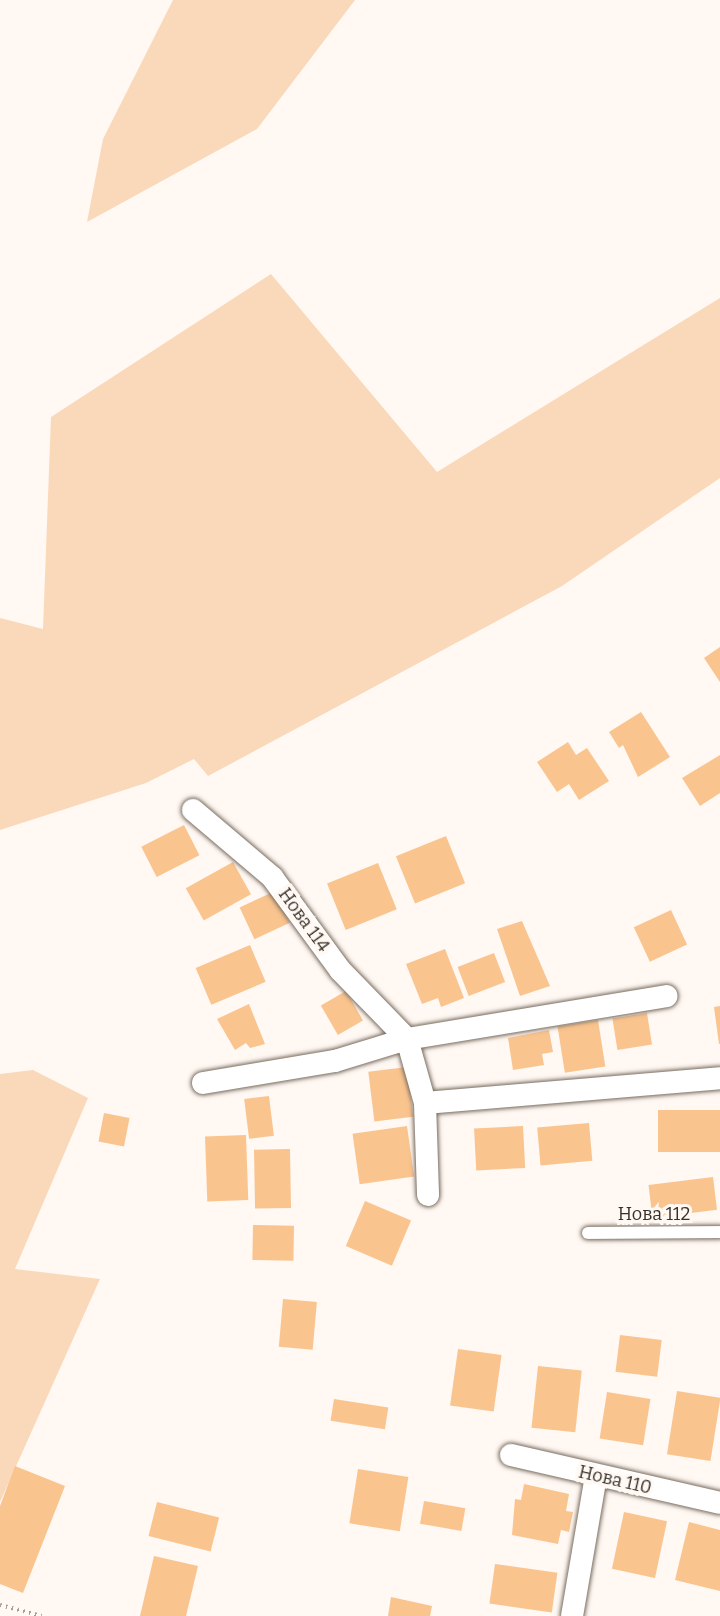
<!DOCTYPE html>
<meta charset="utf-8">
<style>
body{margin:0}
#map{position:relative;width:720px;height:1616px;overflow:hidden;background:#fff8f3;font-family:Bitter,serif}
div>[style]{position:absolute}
.green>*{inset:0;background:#fad9ba}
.building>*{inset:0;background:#fac48f;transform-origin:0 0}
.path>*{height:4px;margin-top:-2px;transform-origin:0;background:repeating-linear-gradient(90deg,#a49e99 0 1.5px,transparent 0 6px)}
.roads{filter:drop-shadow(0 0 2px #796c5f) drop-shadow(0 0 2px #796c5f)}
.lane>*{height:12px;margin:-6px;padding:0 6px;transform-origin:6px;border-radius:6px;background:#fff}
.street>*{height:22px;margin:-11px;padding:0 11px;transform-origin:11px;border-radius:11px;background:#fff}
span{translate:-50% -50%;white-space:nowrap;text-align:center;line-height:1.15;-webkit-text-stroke:6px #fff8f3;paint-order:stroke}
.street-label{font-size:18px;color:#37312c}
</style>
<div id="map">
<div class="green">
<i style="clip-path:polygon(173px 0,355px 0,257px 129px,87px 222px,103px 139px)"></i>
<i style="clip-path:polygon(271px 274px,437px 472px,720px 298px,720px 478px,562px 586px,208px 776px,194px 759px,146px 783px,0 830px,0 618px,43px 629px,51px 417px)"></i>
<i style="clip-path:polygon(33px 1070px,88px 1098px,15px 1269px,100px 1279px,0 1502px,0 1074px)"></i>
</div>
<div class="building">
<i style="clip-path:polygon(720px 647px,720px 682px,704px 658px)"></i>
<i style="clip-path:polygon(641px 712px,670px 757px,638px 777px,623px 745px,619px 748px,609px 732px)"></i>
<i style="clip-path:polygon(568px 742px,576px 755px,587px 748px,609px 781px,579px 800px,569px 784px,557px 792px,537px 762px)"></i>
<i style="clip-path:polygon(720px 755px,720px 793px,700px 806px,682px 778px)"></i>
<i style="left:184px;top:825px;width:34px;height:48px;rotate:63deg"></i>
<i style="left:446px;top:836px;width:51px;height:54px;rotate:68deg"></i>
<i style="left:233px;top:862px;width:37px;height:54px;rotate:61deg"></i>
<i style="left:378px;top:863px;width:50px;height:55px;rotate:68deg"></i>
<i style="left:275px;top:891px;width:35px;height:39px;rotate:65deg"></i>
<i style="left:671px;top:910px;width:38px;height:41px;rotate:65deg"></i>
<i style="clip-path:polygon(522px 921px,550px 986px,520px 996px,497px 929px)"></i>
<i style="left:250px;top:945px;width:40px;height:59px;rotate:67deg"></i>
<i style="clip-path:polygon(445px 949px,464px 998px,441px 1007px,438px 998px,422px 1004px,406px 964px)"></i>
<i style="left:494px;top:953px;width:31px;height:39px;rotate:69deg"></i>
<i style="left:346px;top:991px;width:34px;height:29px;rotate:60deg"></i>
<i style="clip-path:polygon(249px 1004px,265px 1044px,250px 1048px,246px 1043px,235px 1050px,217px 1019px)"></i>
<i style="clip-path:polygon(720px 1006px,720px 1044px,719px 1044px,714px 1007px)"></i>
<i style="left:647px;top:1013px;width:32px;height:35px;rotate:81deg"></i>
<i style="left:598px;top:1020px;width:47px;height:41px;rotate:81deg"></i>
<i style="clip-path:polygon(549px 1030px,553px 1052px,542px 1054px,544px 1065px,513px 1070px,508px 1038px)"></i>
<i style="left:407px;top:1067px;width:50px;height:39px;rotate:83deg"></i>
<i style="left:269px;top:1096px;width:40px;height:25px;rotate:83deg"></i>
<i style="left:720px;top:1110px;width:42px;height:62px;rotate:90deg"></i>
<i style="left:104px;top:1113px;width:26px;height:29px;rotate:11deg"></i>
<i style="left:589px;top:1123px;width:38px;height:52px;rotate:85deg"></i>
<i style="left:407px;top:1126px;width:51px;height:55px;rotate:82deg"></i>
<i style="left:523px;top:1126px;width:42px;height:49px;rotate:87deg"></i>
<i style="left:246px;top:1135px;width:65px;height:41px;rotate:88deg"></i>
<i style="left:290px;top:1149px;width:59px;height:36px;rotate:89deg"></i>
<i style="left:713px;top:1177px;width:33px;height:65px;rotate:83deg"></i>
<i style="left:365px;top:1201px;width:50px;height:49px;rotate:23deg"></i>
<i style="left:253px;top:1225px;width:41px;height:35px;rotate:1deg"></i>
<i style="left:283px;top:1299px;width:34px;height:48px;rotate:5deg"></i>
<i style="left:620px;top:1335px;width:42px;height:37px;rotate:7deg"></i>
<i style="left:458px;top:1349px;width:44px;height:57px;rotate:8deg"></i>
<i style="left:538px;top:1366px;width:44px;height:62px;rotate:6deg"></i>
<i style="left:677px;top:1391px;width:44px;height:64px;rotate:9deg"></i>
<i style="left:607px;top:1392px;width:44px;height:47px;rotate:9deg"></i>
<i style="left:334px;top:1399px;width:55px;height:22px;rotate:9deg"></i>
<i style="clip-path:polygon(15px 1466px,65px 1486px,23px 1593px,0 1584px,0 1506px)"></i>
<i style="left:358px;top:1469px;width:51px;height:55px;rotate:9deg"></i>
<i style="clip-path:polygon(524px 1484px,569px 1494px,566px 1511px,573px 1512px,569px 1532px,561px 1530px,558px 1544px,512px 1535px,515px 1499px,521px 1500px)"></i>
<i style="left:424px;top:1501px;width:42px;height:23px;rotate:10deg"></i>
<i style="left:157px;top:1502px;width:64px;height:35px;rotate:14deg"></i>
<i style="left:624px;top:1512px;width:44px;height:58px;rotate:12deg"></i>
<i style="clip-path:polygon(689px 1522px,720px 1530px,720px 1591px,675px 1580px)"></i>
<i style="clip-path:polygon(154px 1556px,198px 1566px,186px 1616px,140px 1616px)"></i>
<i style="left:495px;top:1564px;width:63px;height:40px;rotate:8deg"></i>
<i style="clip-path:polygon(391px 1597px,432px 1606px,430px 1616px,388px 1616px)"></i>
</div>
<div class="path">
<i style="left:0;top:1605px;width:43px;rotate:14.7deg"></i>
</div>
<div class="roads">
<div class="lane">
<i style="left:588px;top:1233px;width:132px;rotate:-0.4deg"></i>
</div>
<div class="street">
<i style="left:193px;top:810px;width:104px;rotate:40.3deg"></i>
<i style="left:272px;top:877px;width:115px;rotate:53.8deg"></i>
<i style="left:340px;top:970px;width:96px;rotate:45.8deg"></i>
<i style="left:407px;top:1039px;width:66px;rotate:74.3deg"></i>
<i style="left:425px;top:1103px;width:92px;rotate:88.1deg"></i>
<i style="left:203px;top:1083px;width:134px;rotate:-9.5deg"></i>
<i style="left:335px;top:1061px;width:75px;rotate:-17deg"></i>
<i style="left:407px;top:1039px;width:263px;rotate:-9.4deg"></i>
<i style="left:425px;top:1103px;width:296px;rotate:-4.8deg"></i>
<i style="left:511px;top:1455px;width:214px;rotate:12.9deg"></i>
<i style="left:572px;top:1616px;width:142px;rotate:-80.3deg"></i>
</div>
</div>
<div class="street-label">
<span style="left:304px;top:920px;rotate:54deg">Нова 114</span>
<span style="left:654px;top:1214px">Нова 112</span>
<span style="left:615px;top:1480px;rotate:13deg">Нова 110</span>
</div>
</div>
